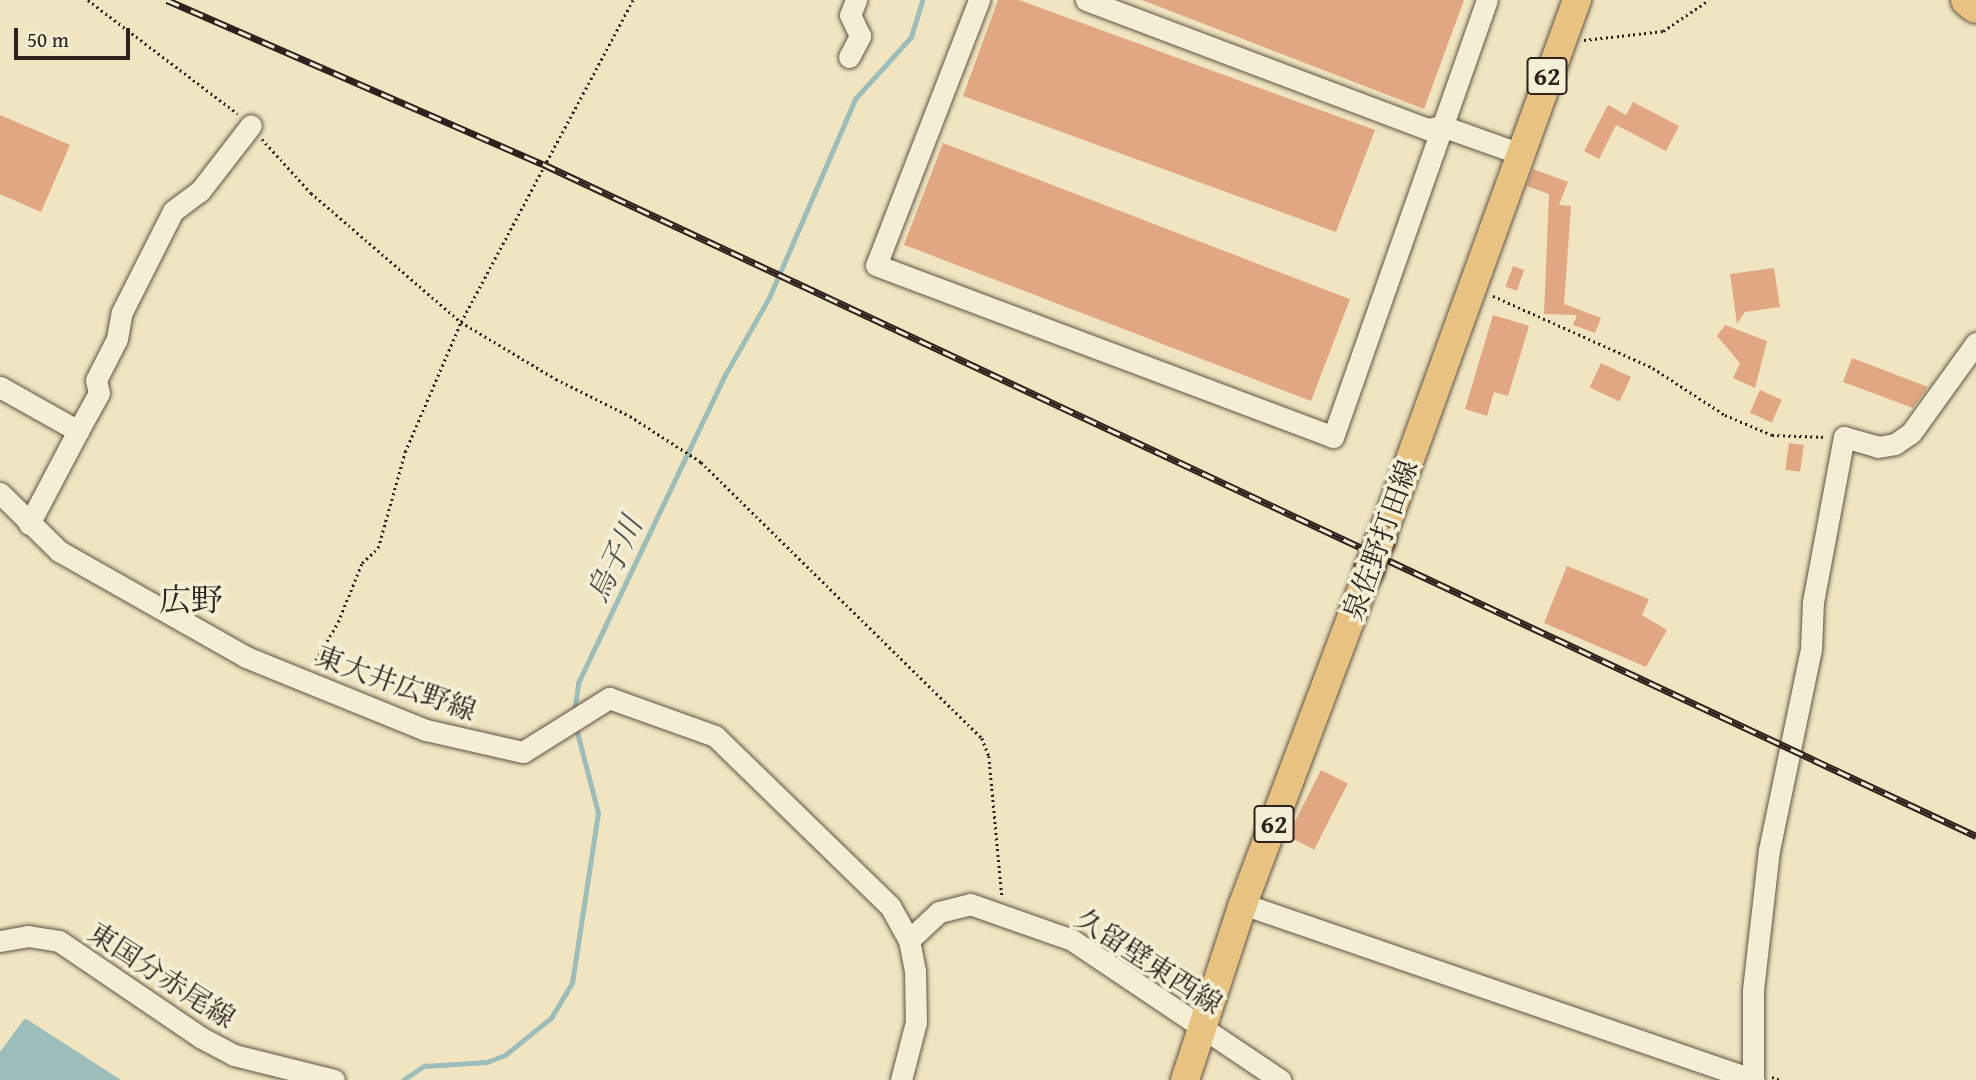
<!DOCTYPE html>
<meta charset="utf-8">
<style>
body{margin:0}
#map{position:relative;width:1976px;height:1080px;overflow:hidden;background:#f0e5c0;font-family:"Gentium Book Plus","Noto Serif JP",serif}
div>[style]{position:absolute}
.water>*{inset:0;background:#9cbdb9}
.stream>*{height:4.5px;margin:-2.25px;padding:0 2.25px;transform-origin:2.25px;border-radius:2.25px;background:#9cbdb9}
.building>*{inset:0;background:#e0a782;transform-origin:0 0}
.path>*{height:2.5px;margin-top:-1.25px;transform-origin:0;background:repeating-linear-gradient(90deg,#31211c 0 2px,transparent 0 5.5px)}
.roads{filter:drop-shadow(0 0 2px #615245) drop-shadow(0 0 2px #615245)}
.minor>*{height:21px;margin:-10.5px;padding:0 10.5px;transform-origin:10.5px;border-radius:10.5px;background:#f5eed6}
.major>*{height:28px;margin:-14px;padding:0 14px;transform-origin:14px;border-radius:14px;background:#e8c280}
.highway>*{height:32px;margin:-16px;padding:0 16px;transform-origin:16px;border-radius:16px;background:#e8c280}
.rail>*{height:7px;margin-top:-3.5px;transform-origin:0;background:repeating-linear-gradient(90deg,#f5eed6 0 13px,#31211c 0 26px);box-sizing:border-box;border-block:2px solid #31211c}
.bridges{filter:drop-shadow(0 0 2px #31211c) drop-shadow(0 0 2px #31211c)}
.major-bridge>*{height:28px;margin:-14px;padding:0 14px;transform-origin:14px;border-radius:14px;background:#e8c280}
span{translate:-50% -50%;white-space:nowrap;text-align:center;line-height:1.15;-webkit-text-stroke:7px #f5eed6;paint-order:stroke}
.shield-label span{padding:2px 5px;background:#f5eed6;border:2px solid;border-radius:5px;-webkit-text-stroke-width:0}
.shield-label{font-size:26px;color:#31211c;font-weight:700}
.street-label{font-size:28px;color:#31211c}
.water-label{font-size:30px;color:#51504b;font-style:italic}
.quarter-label{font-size:32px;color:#31211c}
.scale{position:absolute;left:14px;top:28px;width:116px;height:32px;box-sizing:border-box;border:4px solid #31211c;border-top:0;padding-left:9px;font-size:21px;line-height:24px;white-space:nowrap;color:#31211c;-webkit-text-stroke:5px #f5eed6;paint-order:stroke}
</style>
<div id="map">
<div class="water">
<i style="clip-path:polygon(24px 1019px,28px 1020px,121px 1080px,0 1080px,0 1052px)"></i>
</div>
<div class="stream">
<i style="left:574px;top:713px;width:30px;rotate:-82deg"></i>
<i style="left:578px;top:683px;width:341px;rotate:-64.5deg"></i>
<i style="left:725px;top:375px;width:89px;rotate:-60.3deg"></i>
<i style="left:769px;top:298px;width:217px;rotate:-66.6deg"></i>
<i style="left:855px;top:99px;width:84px;rotate:-47.9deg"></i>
<i style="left:911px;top:37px;width:39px;rotate:-73deg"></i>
<i style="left:403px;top:1080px;width:25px;rotate:-34deg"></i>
<i style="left:424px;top:1066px;width:63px;rotate:-3.6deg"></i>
<i style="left:487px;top:1062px;width:19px;rotate:-21deg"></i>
<i style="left:505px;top:1055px;width:59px;rotate:-38.8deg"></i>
<i style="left:551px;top:1018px;width:41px;rotate:-59deg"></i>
<i style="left:572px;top:983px;width:172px;rotate:-81.3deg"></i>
<i style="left:598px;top:813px;width:91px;rotate:-104.6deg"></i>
</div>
<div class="building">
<i style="clip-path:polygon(998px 0,1019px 0,1375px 130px,1336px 232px,963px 96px)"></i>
<i style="clip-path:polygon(1142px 0,1464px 0,1424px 109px)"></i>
<i style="clip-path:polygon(1633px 102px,1679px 126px,1666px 151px,1616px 125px,1599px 159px,1584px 151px,1608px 105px,1626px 115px)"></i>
<i style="clip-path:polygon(0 115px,70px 145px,41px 212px,0 194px)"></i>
<i style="left:943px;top:143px;width:436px;height:109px;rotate:21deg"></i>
<i style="clip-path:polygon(1533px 169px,1568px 182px,1559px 205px,1571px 206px,1564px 304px,1601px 318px,1595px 333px,1573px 325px,1577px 315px,1544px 314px,1549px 194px,1527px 186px)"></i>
<i style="left:1513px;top:266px;width:12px;height:22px;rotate:20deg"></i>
<i style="clip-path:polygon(1774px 268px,1780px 307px,1745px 312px,1737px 324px,1730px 274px)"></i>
<i style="clip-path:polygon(1493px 315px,1529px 326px,1508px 396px,1494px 392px,1487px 416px,1465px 409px)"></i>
<i style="clip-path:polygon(1725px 325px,1767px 341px,1755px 388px,1733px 378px,1740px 363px,1717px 336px)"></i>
<i style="clip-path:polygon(1852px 358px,1928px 387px,1927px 388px,1913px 408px,1843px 382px)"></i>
<i style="left:1601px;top:363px;width:33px;height:27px;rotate:25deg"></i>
<i style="left:1760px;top:390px;width:24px;height:25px;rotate:24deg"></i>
<i style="left:1789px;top:443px;width:15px;height:27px;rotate:8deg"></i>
<i style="clip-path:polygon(1567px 566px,1649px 599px,1642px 615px,1667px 630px,1646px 667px,1544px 623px)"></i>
<i style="left:1321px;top:770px;width:30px;height:74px;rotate:27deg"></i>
</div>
<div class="path">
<i style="left:88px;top:0;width:188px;rotate:37.2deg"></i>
<i style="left:1584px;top:40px;width:80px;rotate:-6.5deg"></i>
<i style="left:1663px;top:31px;width:55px;rotate:-34deg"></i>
<i style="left:262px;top:139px;width:73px;rotate:47.8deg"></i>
<i style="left:311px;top:193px;width:198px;rotate:40.7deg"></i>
<i style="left:461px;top:322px;width:111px;rotate:31deg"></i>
<i style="left:556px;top:379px;width:83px;rotate:26.6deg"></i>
<i style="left:630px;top:416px;width:85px;rotate:32.9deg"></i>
<i style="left:701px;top:462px;width:394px;rotate:44.5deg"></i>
<i style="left:982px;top:738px;width:19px;rotate:69deg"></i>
<i style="left:989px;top:756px;width:141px;rotate:84.7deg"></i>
<i style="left:1493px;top:296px;width:175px;rotate:24.2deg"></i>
<i style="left:1653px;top:368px;width:86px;rotate:33.1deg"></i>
<i style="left:1725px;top:415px;width:51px;rotate:23.1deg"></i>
<i style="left:1772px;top:435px;width:55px;rotate:2.1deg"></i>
<i style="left:313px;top:665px;width:50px;rotate:-59.8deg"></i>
<i style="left:338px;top:622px;width:64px;rotate:-67.9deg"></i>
<i style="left:362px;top:563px;width:22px;rotate:-43deg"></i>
<i style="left:378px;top:548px;width:100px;rotate:-74.3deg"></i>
<i style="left:405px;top:452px;width:142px;rotate:-66.7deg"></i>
<i style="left:461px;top:322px;width:365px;rotate:-61.9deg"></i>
<i style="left:1772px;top:1077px;width:9px;rotate:21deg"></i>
</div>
<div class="roads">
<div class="minor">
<i style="left:979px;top:0;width:284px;rotate:111.2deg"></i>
<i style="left:876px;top:265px;width:488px;rotate:20.6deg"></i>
<i style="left:1333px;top:437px;width:463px;rotate:-70.6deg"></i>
<i style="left:1086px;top:0;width:366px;rotate:20.7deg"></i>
<i style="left:1428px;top:129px;width:14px;rotate:-12deg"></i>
<i style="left:1442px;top:126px;width:83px;rotate:19.7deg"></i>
<i style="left:849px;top:57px;width:24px;rotate:-62deg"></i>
<i style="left:860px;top:36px;width:23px;rotate:-115deg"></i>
<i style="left:850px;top:15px;width:16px;rotate:-68deg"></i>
<i style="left:0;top:387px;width:90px;rotate:29.4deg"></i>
<i style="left:78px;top:431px;width:105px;rotate:117.8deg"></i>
<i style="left:78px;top:431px;width:43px;rotate:-61.1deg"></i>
<i style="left:99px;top:393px;width:13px;rotate:-103deg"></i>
<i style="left:96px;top:380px;width:46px;rotate:-62.9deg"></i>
<i style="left:117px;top:339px;width:27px;rotate:-80deg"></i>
<i style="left:122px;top:312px;width:113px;rotate:-63.2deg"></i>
<i style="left:173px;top:211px;width:34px;rotate:-37deg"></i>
<i style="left:200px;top:191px;width:83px;rotate:-52.3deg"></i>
<i style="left:0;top:493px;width:83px;rotate:44.5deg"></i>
<i style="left:59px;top:551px;width:215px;rotate:29.5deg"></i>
<i style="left:246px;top:657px;width:194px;rotate:22.1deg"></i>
<i style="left:426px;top:730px;width:99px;rotate:12.8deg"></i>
<i style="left:523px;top:752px;width:102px;rotate:-32.1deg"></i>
<i style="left:609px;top:698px;width:113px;rotate:19.7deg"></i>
<i style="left:715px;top:736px;width:244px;rotate:44.2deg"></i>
<i style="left:890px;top:906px;width:39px;rotate:61deg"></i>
<i style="left:909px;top:940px;width:32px;rotate:79deg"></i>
<i style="left:915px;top:971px;width:51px;rotate:88.9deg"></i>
<i style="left:916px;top:1022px;width:60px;rotate:104.5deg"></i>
<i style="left:1243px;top:904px;width:540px;rotate:19deg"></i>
<i style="left:909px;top:940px;width:41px;rotate:-43deg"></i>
<i style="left:939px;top:912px;width:32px;rotate:-14deg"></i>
<i style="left:970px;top:904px;width:108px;rotate:19.4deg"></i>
<i style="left:1072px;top:940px;width:251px;rotate:33.9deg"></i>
<i style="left:0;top:941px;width:28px;rotate:-10deg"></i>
<i style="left:28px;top:936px;width:31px;rotate:9deg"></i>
<i style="left:59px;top:941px;width:171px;rotate:34.2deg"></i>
<i style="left:200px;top:1037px;width:38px;rotate:28deg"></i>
<i style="left:234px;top:1055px;width:103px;rotate:14deg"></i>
<i style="left:1753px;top:1080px;width:90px;rotate:-90deg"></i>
<i style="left:1753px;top:990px;width:141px;rotate:-83.5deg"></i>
<i style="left:1769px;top:850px;width:205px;rotate:-78.2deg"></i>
<i style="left:1811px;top:649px;width:47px;rotate:-87.6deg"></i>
<i style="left:1813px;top:602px;width:168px;rotate:-79.4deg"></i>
<i style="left:1844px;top:437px;width:35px;rotate:16deg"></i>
<i style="left:1878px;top:447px;width:17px;rotate:-10deg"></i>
<i style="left:1895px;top:444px;width:19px;rotate:-35deg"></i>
<i style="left:1911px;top:433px;width:111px;rotate:-54.2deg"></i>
</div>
<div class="major">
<i style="left:1381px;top:539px;width:574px;rotate:-70.02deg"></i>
<i style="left:1185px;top:1080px;width:185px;rotate:-71.8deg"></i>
<i style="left:1243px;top:904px;width:357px;rotate:-69.3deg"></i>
</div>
<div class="highway">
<i style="left:1967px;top:0;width:11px;rotate:38deg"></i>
</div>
</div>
<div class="rail">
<i style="left:167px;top:0;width:410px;rotate:23.6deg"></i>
<i style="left:543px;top:164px;width:1583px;rotate:25.12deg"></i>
</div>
<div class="bridges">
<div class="major-bridge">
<i style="left:1369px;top:570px;width:33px;rotate:-69deg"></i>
</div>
</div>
<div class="shield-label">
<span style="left:1547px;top:76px">62</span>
<span style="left:1274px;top:824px">62</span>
</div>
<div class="street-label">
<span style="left:1380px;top:540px;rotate:-70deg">泉佐野打田線</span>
<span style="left:396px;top:683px;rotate:20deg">東大井広野線</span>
<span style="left:1149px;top:961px;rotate:33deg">久留壁東西線</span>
<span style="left:162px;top:975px;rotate:33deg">東国分赤尾線</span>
</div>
<div class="water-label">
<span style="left:614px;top:559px;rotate:-65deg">烏子川</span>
</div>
<div class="quarter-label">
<span style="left:191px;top:600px">広野</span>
</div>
<div class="scale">50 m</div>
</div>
